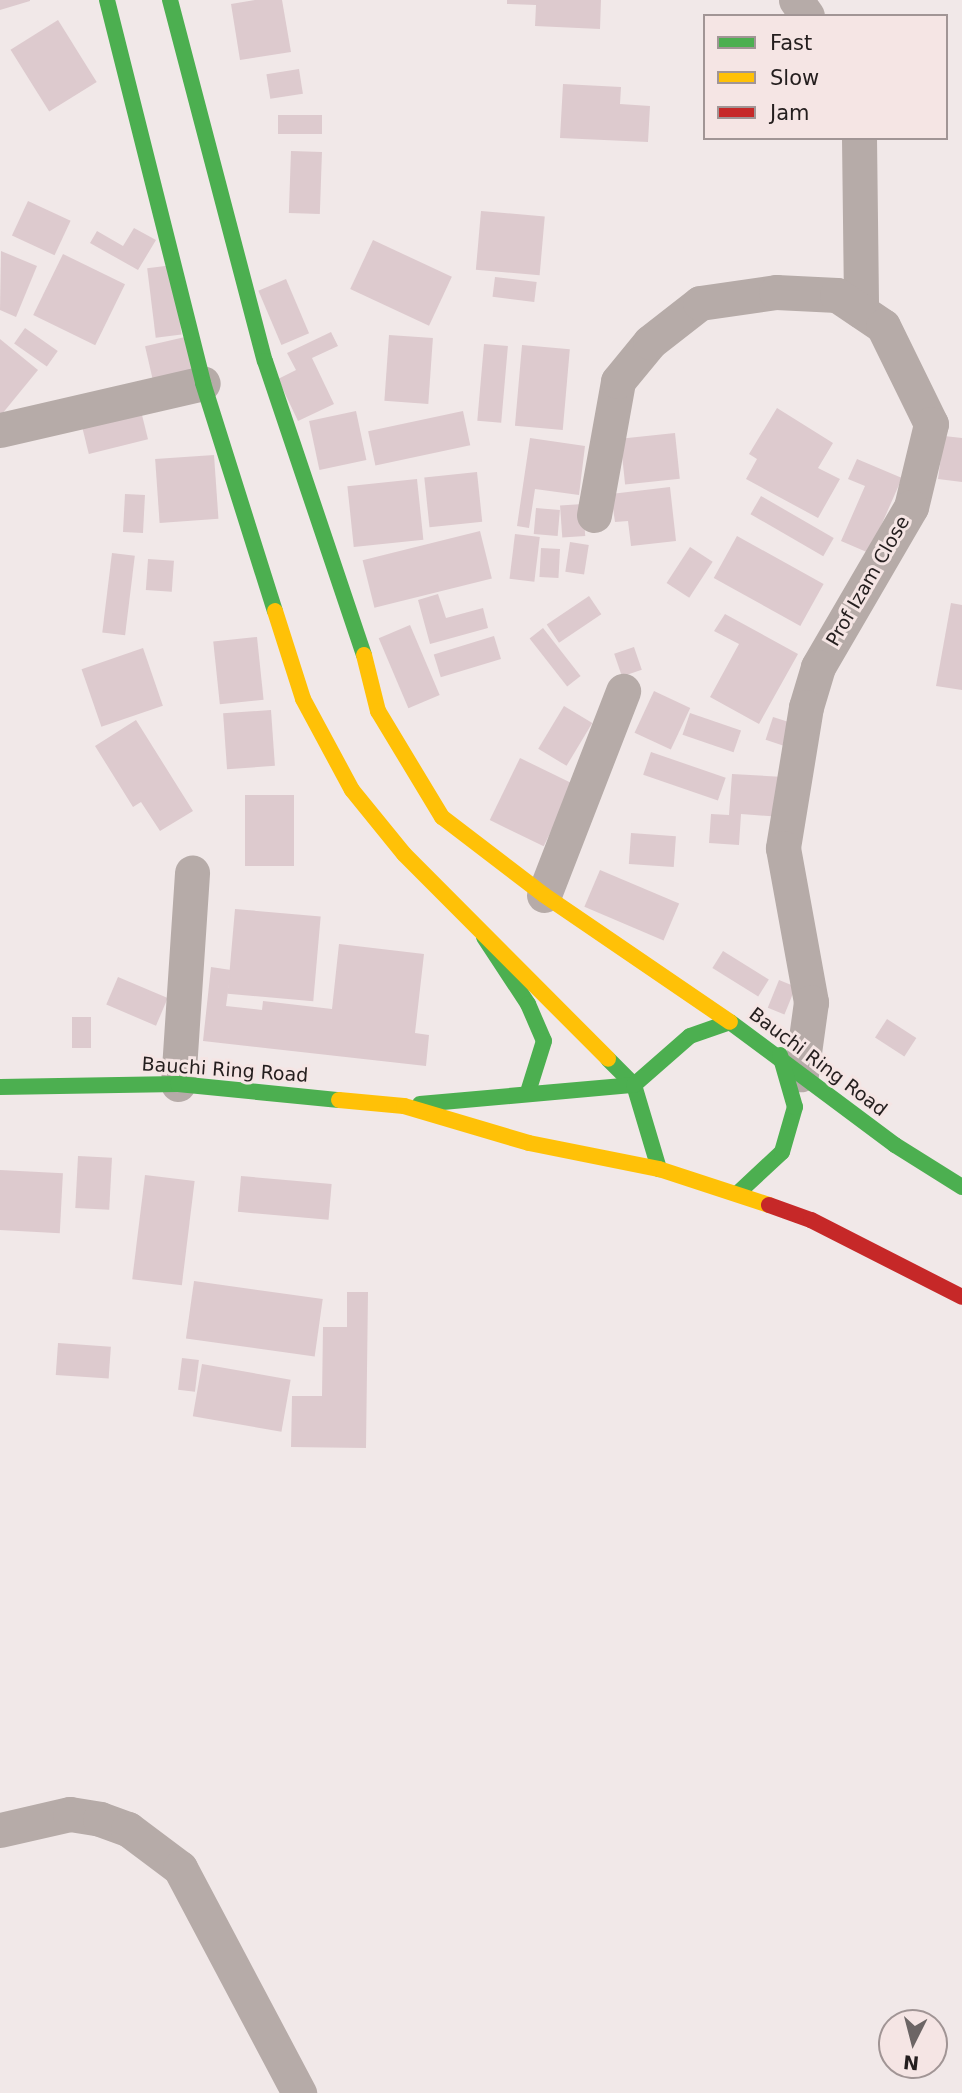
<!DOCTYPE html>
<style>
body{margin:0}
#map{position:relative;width:962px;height:2093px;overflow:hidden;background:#f1e8e8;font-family:"DejaVu Sans",sans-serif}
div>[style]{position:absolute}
.building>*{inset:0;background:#ddcace;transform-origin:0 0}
.street>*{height:35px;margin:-17.5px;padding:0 17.5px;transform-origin:17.5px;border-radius:17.5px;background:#b6aba8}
.fast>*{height:16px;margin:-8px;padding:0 8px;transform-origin:8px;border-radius:8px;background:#4caf50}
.slow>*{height:16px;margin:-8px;padding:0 8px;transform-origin:8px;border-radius:8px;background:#ffc107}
.jam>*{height:16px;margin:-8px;padding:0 8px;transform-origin:8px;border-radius:8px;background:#c62828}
span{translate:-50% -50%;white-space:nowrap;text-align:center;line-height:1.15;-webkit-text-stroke:6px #f5e5e4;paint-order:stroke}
.street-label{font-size:19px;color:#241e1e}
.legend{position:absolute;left:703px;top:14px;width:245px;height:126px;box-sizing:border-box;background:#f5e5e4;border:2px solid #a19595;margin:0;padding:9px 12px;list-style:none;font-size:21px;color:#241e1e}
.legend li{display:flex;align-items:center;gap:14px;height:35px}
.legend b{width:35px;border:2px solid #a19595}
.north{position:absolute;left:878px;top:2009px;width:70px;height:70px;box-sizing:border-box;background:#f5e5e4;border:2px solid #a19595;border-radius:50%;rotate:186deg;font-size:19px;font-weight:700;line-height:28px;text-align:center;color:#241e1e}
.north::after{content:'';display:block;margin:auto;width:24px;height:32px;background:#6c6565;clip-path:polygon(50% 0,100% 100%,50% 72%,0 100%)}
</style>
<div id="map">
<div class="building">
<i style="clip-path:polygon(0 0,30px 0,30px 1px,0 10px)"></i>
<i style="clip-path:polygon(255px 0,282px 0,291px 52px,240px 60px,231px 4px)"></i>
<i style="clip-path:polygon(507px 0,601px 0,600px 29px,535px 26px,536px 5px,507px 4px)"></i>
<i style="left:58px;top:20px;width:73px;height:56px;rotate:58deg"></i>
<i style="left:299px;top:69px;width:25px;height:33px;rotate:81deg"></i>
<i style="clip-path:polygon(563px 84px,621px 87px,620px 104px,650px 106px,648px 142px,560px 138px)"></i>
<i style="left:278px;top:115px;width:44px;height:19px"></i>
<i style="left:291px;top:151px;width:31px;height:62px;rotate:2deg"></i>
<i style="left:28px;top:201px;width:47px;height:38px;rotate:25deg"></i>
<i style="left:481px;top:211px;width:64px;height:59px;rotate:5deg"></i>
<i style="clip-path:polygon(134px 228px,156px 240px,138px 270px,90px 243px,97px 231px,123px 246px)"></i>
<i style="left:373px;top:240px;width:87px;height:54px;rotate:25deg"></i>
<i style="clip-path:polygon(1px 251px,37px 266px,16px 317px,0 310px)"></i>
<i style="left:63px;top:254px;width:69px;height:68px;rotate:26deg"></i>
<i style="left:173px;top:265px;width:70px;height:26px;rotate:83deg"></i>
<i style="left:495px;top:277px;width:42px;height:20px;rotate:7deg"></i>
<i style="left:286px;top:279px;width:59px;height:30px;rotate:67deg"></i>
<i style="left:25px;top:328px;width:40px;height:19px;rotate:35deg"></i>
<i style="clip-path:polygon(331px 332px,338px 346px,312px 358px,334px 404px,298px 421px,278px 379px,296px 370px,287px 353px)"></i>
<i style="left:389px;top:335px;width:44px;height:66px;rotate:4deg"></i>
<i style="left:185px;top:337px;width:39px;height:41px;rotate:77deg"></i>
<i style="clip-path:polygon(0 339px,38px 370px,2px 414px,0 413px)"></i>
<i style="left:484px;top:344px;width:24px;height:77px;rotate:5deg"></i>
<i style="left:522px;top:345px;width:48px;height:81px;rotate:5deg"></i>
<i style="clip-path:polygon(777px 408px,833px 443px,818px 468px,840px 479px,818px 518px,746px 479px,757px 459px,749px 454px)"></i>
<i style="left:141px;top:411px;width:29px;height:61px;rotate:76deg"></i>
<i style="left:356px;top:411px;width:50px;height:48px;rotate:78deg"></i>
<i style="left:463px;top:411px;width:35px;height:97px;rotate:78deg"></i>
<i style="left:675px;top:433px;width:46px;height:55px;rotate:84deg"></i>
<i style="clip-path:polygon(944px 436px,962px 438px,962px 482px,938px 479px)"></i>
<i style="clip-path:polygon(530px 438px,585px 446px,579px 495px,535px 489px,529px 528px,517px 526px)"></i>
<i style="left:214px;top:455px;width:64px;height:59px;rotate:86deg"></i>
<i style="clip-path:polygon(857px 459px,902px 478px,869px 553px,841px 541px,865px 486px,848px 479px)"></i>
<i style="left:477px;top:472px;width:50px;height:53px;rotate:84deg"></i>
<i style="left:417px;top:479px;width:61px;height:70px;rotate:84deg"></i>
<i style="clip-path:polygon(670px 487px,676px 541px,631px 546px,628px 521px,615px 522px,611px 494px)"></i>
<i style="left:125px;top:494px;width:20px;height:38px;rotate:3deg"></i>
<i style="left:761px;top:496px;width:84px;height:21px;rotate:30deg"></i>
<i style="left:583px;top:504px;width:32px;height:23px;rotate:86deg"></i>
<i style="left:536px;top:508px;width:24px;height:26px;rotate:5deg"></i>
<i style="left:480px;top:531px;width:49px;height:121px;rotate:76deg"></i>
<i style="left:515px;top:534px;width:25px;height:45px;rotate:7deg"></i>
<i style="left:737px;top:536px;width:99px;height:48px;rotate:29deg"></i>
<i style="left:570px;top:542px;width:19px;height:30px;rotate:9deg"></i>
<i style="left:690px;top:547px;width:27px;height:43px;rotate:33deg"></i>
<i style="left:541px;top:548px;width:19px;height:29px;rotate:3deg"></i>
<i style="left:112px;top:553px;width:23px;height:80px;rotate:7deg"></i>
<i style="left:148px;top:559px;width:26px;height:31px;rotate:4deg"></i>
<i style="clip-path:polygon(438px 594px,446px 618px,483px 608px,488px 628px,430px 644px,418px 600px)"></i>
<i style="left:589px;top:596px;width:22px;height:51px;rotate:56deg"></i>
<i style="clip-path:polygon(951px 603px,962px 605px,962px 690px,936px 686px)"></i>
<i style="clip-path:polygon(725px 614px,798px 654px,759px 724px,710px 697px,739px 644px,714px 631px)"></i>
<i style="left:410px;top:625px;width:76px;height:34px;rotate:67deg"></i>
<i style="left:543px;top:628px;width:61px;height:17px;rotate:52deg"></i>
<i style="left:494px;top:636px;width:24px;height:63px;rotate:73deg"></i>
<i style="left:257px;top:637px;width:63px;height:44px;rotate:84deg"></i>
<i style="left:634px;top:647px;width:24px;height:21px;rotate:71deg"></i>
<i style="left:143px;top:648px;width:61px;height:65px;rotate:71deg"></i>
<i style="left:654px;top:691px;width:40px;height:46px;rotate:25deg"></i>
<i style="left:564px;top:706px;width:33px;height:50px;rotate:31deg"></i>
<i style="left:271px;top:710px;width:56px;height:48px;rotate:86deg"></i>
<i style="left:690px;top:713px;width:54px;height:23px;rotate:19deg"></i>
<i style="left:773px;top:717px;width:19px;height:24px;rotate:18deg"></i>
<i style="clip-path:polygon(136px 720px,193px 811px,160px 831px,141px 802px,133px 807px,95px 746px)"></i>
<i style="left:651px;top:752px;width:79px;height:24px;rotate:19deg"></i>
<i style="left:520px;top:758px;width:60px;height:69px;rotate:26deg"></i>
<i style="clip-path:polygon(732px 774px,784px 777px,781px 817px,741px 814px,739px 845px,709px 843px,711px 814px,729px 815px)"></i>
<i style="left:245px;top:795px;width:49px;height:71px"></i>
<i style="left:631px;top:833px;width:45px;height:31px;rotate:4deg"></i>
<i style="left:600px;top:870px;width:86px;height:40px;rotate:23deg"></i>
<i style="left:235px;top:909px;width:86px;height:85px;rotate:5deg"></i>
<i style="clip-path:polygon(339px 944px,424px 954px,415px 1033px,429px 1035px,426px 1066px,203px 1041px,211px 967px,231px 970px,226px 1006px,262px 1010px,263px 1001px,332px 1009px)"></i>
<i style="left:723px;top:951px;width:54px;height:20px;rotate:32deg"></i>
<i style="left:118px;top:977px;width:54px;height:30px;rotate:23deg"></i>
<i style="left:779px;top:980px;width:18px;height:30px;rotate:22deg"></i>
<i style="left:72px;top:1017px;width:19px;height:31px"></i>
<i style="left:887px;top:1019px;width:35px;height:22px;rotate:33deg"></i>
<i style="left:78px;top:1156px;width:34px;height:52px;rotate:3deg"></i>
<i style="left:0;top:1170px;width:63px;height:60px;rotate:3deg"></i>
<i style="left:145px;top:1175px;width:50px;height:105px;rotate:7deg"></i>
<i style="left:241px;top:1176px;width:91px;height:36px;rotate:5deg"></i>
<i style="left:194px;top:1281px;width:130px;height:58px;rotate:8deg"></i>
<i style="clip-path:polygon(347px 1292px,368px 1292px,366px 1448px,291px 1447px,292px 1396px,322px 1396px,323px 1327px,347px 1327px)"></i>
<i style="left:58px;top:1343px;width:53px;height:32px;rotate:4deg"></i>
<i style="left:182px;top:1358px;width:17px;height:32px;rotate:7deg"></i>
<i style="left:202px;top:1364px;width:90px;height:53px;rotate:10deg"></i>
</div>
<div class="street">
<i style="left:796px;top:0;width:19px;rotate:55deg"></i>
<i style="left:859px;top:138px;width:173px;rotate:89.3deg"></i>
<i style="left:0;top:430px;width:208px;rotate:-13deg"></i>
<i style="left:594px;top:515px;width:136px;rotate:-79.8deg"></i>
<i style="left:618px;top:381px;width:50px;rotate:-50.6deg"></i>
<i style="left:650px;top:342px;width:63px;rotate:-38deg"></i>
<i style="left:700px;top:303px;width:77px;rotate:-8.2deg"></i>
<i style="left:776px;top:292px;width:61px;rotate:2.8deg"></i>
<i style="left:837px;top:295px;width:55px;rotate:34deg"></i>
<i style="left:883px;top:326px;width:109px;rotate:63.9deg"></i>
<i style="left:931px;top:424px;width:85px;rotate:103.5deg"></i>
<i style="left:911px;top:507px;width:185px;rotate:120.2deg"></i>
<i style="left:818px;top:667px;width:42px;rotate:106.7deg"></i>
<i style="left:806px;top:707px;width:143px;rotate:99.3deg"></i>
<i style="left:783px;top:848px;width:157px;rotate:79.7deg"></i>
<i style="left:811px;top:1002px;width:73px;rotate:97.9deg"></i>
<i style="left:544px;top:895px;width:219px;rotate:-68.8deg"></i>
<i style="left:178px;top:1084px;width:212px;rotate:-86.2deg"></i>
<i style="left:0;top:1830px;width:72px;rotate:-12.9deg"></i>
<i style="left:70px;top:1814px;width:30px;rotate:9deg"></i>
<i style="left:100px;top:1819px;width:30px;rotate:20deg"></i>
<i style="left:128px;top:1829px;width:65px;rotate:36.9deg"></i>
<i style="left:180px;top:1868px;width:255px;rotate:62.1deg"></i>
</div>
<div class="fast">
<i style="left:107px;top:0;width:395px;rotate:75.9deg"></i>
<i style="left:203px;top:383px;width:239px;rotate:72.5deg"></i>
<i style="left:170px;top:0;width:373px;rotate:75.3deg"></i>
<i style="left:265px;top:361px;width:310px;rotate:71.4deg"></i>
<i style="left:484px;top:937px;width:80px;rotate:56.7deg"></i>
<i style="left:528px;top:1004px;width:40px;rotate:66.6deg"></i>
<i style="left:544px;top:1041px;width:53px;rotate:107.4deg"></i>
<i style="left:608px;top:1059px;width:37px;rotate:45deg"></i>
<i style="left:634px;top:1085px;width:88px;rotate:73.4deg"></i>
<i style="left:0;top:1087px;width:178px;rotate:-1deg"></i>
<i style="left:178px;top:1084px;width:162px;rotate:5.7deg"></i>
<i style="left:420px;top:1104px;width:215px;rotate:-5.1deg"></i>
<i style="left:634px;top:1085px;width:74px;rotate:-41.2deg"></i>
<i style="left:690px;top:1036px;width:42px;rotate:-19.3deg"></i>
<i style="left:730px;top:1022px;width:206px;rotate:36.7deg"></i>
<i style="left:895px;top:1145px;width:79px;rotate:32.1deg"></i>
<i style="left:738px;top:1193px;width:60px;rotate:-43deg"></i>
<i style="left:782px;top:1152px;width:47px;rotate:-73.9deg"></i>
<i style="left:795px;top:1107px;width:54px;rotate:-106.1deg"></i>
</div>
<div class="slow">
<i style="left:275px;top:611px;width:92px;rotate:72.3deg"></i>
<i style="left:303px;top:699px;width:103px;rotate:61.7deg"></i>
<i style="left:352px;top:790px;width:82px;rotate:50.9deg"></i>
<i style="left:404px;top:854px;width:289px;rotate:45.1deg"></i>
<i style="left:364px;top:655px;width:58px;rotate:76deg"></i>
<i style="left:378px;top:711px;width:124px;rotate:58.9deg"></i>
<i style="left:442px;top:817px;width:128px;rotate:37.4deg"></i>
<i style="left:544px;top:895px;width:225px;rotate:34.3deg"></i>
<i style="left:339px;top:1100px;width:65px;rotate:5.3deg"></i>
<i style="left:404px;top:1106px;width:130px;rotate:16.5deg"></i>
<i style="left:529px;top:1143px;width:133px;rotate:11.3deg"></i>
<i style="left:659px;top:1169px;width:116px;rotate:18.1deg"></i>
</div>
<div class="jam">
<i style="left:769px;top:1205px;width:45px;rotate:19.7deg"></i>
<i style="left:811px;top:1220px;width:169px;rotate:27deg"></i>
</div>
<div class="street-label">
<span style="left:868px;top:581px;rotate:-60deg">Prof Izam Close</span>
<span style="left:818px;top:1062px;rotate:37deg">Bauchi Ring Road</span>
<span style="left:225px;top:1070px;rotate:4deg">Bauchi Ring Road</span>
</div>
<ul class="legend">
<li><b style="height:9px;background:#4caf50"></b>Fast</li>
<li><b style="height:9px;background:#ffc107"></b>Slow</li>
<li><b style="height:9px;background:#c62828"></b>Jam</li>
</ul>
<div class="north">N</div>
</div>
